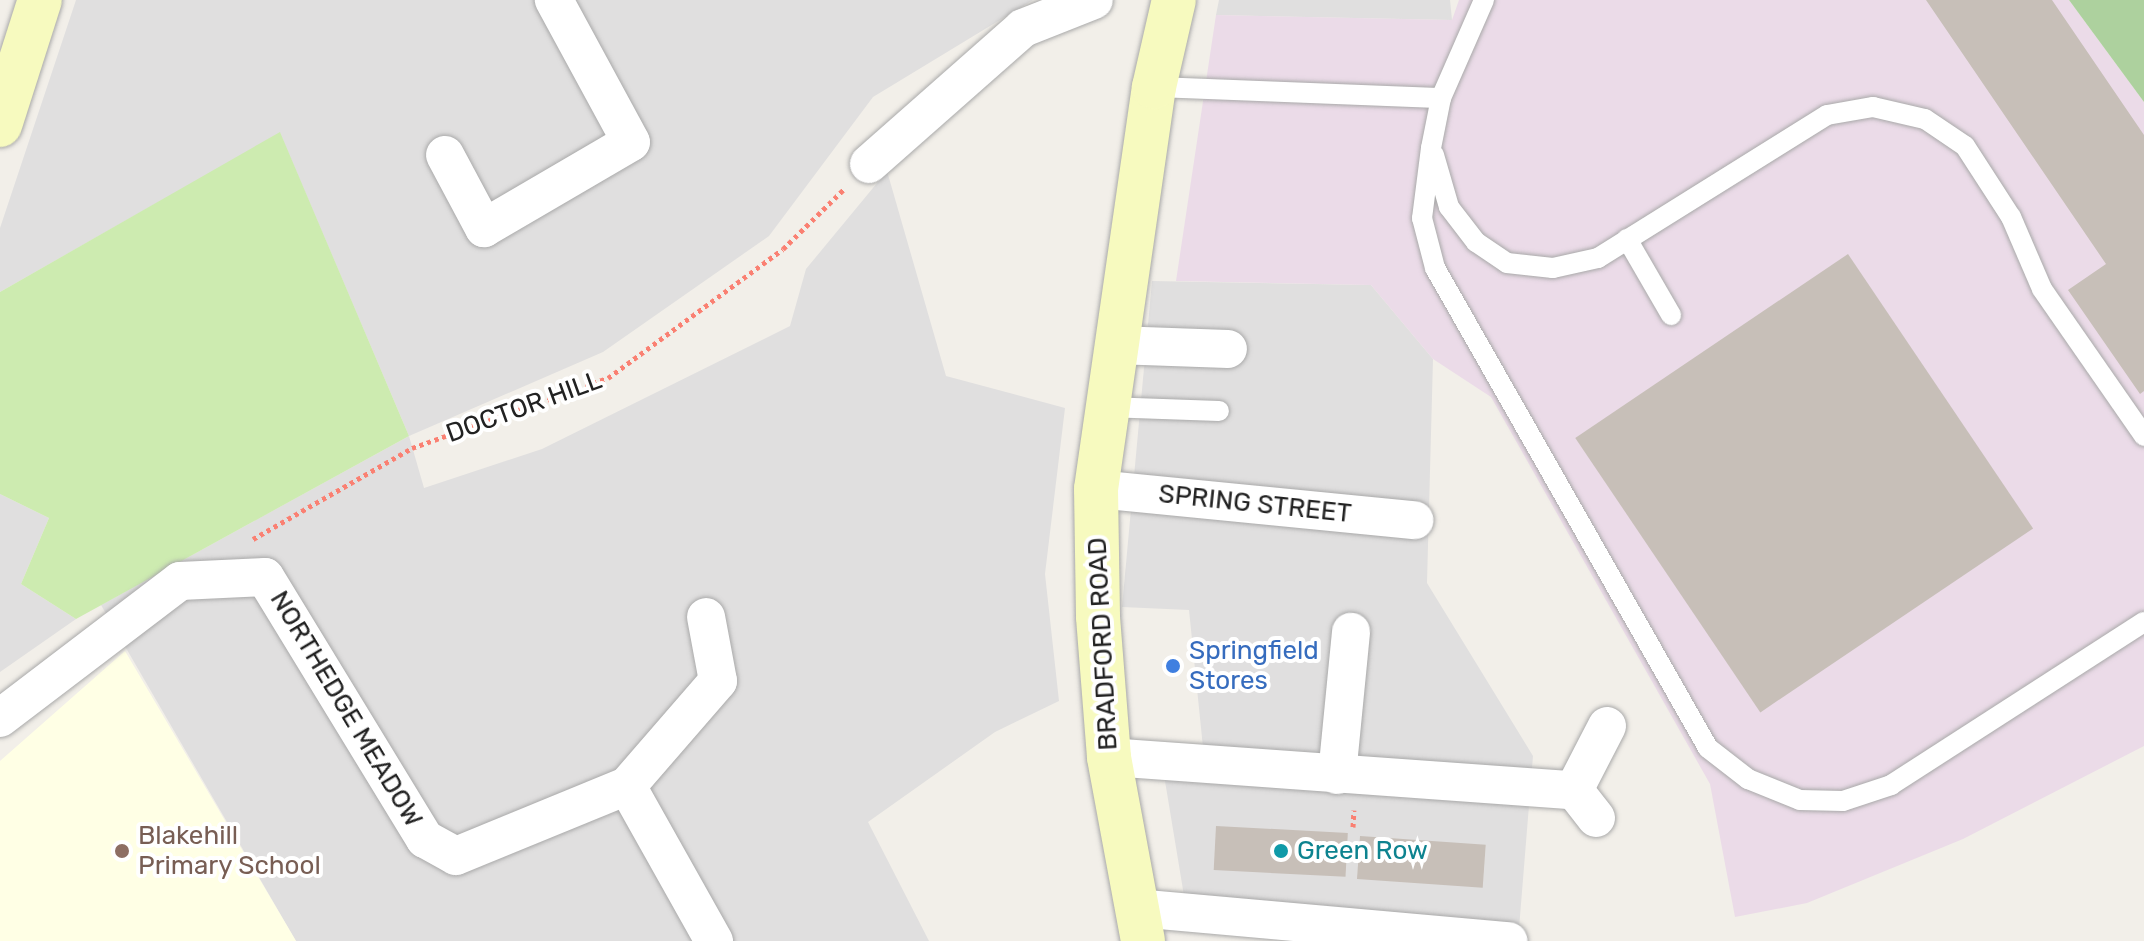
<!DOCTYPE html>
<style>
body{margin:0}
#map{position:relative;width:2144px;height:941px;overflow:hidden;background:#f2efe9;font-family:Rubik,sans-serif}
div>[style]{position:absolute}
.residential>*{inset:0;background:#e0dfdf}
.industrial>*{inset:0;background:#ebdbe8}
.education>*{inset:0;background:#ffffe5}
.grass>*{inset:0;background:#cdebb0}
.forest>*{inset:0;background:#add19e}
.building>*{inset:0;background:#c7bfb8;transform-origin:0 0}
.path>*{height:5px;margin-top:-2.5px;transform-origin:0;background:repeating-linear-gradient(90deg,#fa8072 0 4px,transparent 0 8px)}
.roads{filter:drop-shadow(0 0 2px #a9a9a9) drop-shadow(0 0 2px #a9a9a9)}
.lane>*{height:20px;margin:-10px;padding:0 10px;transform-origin:10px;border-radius:10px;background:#fff}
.street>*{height:38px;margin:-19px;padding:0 19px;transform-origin:19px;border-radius:19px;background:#fff}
.secondary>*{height:44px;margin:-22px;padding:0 22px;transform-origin:22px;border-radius:22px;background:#f7fabf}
.dots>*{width:22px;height:22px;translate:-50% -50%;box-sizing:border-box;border:4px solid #fff;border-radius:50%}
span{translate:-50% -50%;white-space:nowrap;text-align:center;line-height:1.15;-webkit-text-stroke:8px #fff;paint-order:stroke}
.street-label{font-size:26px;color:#222}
.shop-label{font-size:26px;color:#366cbe}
.left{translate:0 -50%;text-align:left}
.education-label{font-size:26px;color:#785e54}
.culture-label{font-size:26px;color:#0d838f}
</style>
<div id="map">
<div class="residential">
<i style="clip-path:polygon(76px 0,1033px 0,873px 97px,769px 236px,603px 352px,409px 436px,424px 488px,542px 449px,790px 326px,806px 269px,887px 171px,946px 376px,1065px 408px,1045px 574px,1059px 701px,995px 732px,868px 822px,929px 941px,296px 941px,101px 605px,409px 436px,280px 133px,0 292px,0 228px)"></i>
<i style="clip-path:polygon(1219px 0,1450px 0,1452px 20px,1216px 15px)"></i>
<i style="clip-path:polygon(1152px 281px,1371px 285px,1433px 359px,1427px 583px,1533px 756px,1518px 941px,1189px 926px,1164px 775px,1206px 777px,1189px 610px,1122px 607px)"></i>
<i style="clip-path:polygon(0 494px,49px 518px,21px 584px,76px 619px,0 672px)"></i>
</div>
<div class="industrial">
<i style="clip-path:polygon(1459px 0,2069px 0,2144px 102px,2144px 746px,1963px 839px,1807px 903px,1735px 917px,1710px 784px,1491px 397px,1433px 359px,1371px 285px,1176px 281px,1216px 15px,1452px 20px)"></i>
</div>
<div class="education">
<i style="clip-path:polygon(125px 651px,296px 941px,0 941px,0 761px)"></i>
</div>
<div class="grass">
<i style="clip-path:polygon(280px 132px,409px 436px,76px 619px,21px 584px,49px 518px,0 494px,0 292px)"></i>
</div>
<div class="forest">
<i style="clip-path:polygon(2069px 0,2144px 0,2144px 102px)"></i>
</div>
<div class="building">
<i style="clip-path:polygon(1926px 0,2052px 0,2144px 135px,2144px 391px,2140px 394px,2068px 290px,2106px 264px)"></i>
<i style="left:1848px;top:254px;width:331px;height:329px;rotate:56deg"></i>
<i style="left:1216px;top:826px;width:132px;height:44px;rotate:3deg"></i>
<i style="left:1360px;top:836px;width:126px;height:43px;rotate:4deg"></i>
</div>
<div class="path">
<i style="left:253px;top:539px;width:183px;rotate:-29.8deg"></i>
<i style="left:412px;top:448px;width:208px;rotate:-19.7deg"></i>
<i style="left:608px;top:378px;width:217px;rotate:-36.4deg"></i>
<i style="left:783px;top:249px;width:86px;rotate:-44.5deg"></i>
<i style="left:1353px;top:827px;width:17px;rotate:-87deg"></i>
</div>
<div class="roads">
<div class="lane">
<i style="left:1484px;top:0;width:107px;rotate:113.7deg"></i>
<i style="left:1441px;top:98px;width:51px;rotate:101.3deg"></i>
<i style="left:1431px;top:148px;width:71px;rotate:97.3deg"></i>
<i style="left:1422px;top:218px;width:52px;rotate:75.4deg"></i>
<i style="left:1435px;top:268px;width:552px;rotate:60.37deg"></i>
<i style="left:1708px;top:748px;width:51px;rotate:37.8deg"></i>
<i style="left:1748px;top:779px;width:56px;rotate:22deg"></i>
<i style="left:1800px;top:800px;width:43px;rotate:1.3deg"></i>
<i style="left:1843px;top:801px;width:51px;rotate:-18.4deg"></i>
<i style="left:1891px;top:785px;width:301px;rotate:-32.8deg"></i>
<i style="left:1154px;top:87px;width:287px;rotate:2.2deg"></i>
<i style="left:1434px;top:155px;width:54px;rotate:73.9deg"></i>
<i style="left:1449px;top:207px;width:44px;rotate:52.4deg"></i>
<i style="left:1476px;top:242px;width:37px;rotate:34deg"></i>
<i style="left:1507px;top:263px;width:46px;rotate:6.2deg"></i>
<i style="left:1553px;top:268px;width:46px;rotate:-12.5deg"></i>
<i style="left:1598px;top:258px;width:270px;rotate:-32deg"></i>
<i style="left:1827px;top:115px;width:47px;rotate:-9.9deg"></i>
<i style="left:1873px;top:107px;width:53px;rotate:13deg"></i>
<i style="left:1925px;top:119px;width:48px;rotate:34deg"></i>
<i style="left:1965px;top:146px;width:85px;rotate:57.1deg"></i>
<i style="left:2011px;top:217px;width:78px;rotate:66.7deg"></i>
<i style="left:2042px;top:289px;width:179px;rotate:55.2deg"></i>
<i style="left:1627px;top:239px;width:88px;rotate:59.9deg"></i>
<i style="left:1106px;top:407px;width:113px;rotate:2deg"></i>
</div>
<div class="street">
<i style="left:445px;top:155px;width:83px;rotate:61.9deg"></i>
<i style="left:484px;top:228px;width:170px;rotate:-30.3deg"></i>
<i style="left:631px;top:142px;width:162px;rotate:-118.5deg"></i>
<i style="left:869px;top:164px;width:205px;rotate:-41.4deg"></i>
<i style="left:1023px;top:28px;width:76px;rotate:-21.5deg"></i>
<i style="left:1115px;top:345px;width:113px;rotate:2deg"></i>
<i style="left:1096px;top:489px;width:320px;rotate:5.6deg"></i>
<i style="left:0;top:718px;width:226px;rotate:-37.3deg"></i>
<i style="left:180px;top:581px;width:85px;rotate:-2.7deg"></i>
<i style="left:265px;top:577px;width:307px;rotate:58.6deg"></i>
<i style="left:425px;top:839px;width:35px;rotate:29deg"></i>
<i style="left:456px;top:856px;width:185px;rotate:-22.3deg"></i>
<i style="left:627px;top:786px;width:139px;rotate:-49.1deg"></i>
<i style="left:718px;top:681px;width:65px;rotate:-100.6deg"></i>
<i style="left:1109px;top:757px;width:466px;rotate:4.1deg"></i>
<i style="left:1337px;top:775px;width:144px;rotate:-84.4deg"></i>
<i style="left:627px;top:786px;width:178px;rotate:60.7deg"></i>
<i style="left:1596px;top:818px;width:36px;rotate:-128deg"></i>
<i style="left:1574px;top:790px;width:72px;rotate:-62.7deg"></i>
<i style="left:1137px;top:908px;width:373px;rotate:5.1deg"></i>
</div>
<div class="secondary">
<i style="left:0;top:125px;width:131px;rotate:-72.3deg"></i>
<i style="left:1143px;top:941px;width:187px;rotate:-100.5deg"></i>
<i style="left:1109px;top:757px;width:141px;rotate:-94.5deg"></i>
<i style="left:1098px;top:616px;width:127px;rotate:-90.9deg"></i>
<i style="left:1096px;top:489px;width:406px;rotate:-81.8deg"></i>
<i style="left:1154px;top:87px;width:89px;rotate:-77.1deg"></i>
</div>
</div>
<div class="dots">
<i style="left:1173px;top:666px;background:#3f7fe0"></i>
<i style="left:122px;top:851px;background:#8d6e63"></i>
<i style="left:1281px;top:851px;background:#0f9aa8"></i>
</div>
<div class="street-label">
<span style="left:524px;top:407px;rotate:-20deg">DOCTOR HILL</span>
<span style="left:1255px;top:504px;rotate:6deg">SPRING STREET</span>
<span style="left:1103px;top:644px;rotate:-93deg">BRADFORD ROAD</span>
<span style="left:346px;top:709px;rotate:59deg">NORTHEDGE MEADOW</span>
</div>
<div class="shop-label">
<span class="left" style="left:1189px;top:666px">Springfield<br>Stores</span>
</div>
<div class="education-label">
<span class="left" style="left:138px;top:851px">Blakehill<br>Primary School</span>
</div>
<div class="culture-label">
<span class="left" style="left:1297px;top:851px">Green Row</span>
</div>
</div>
